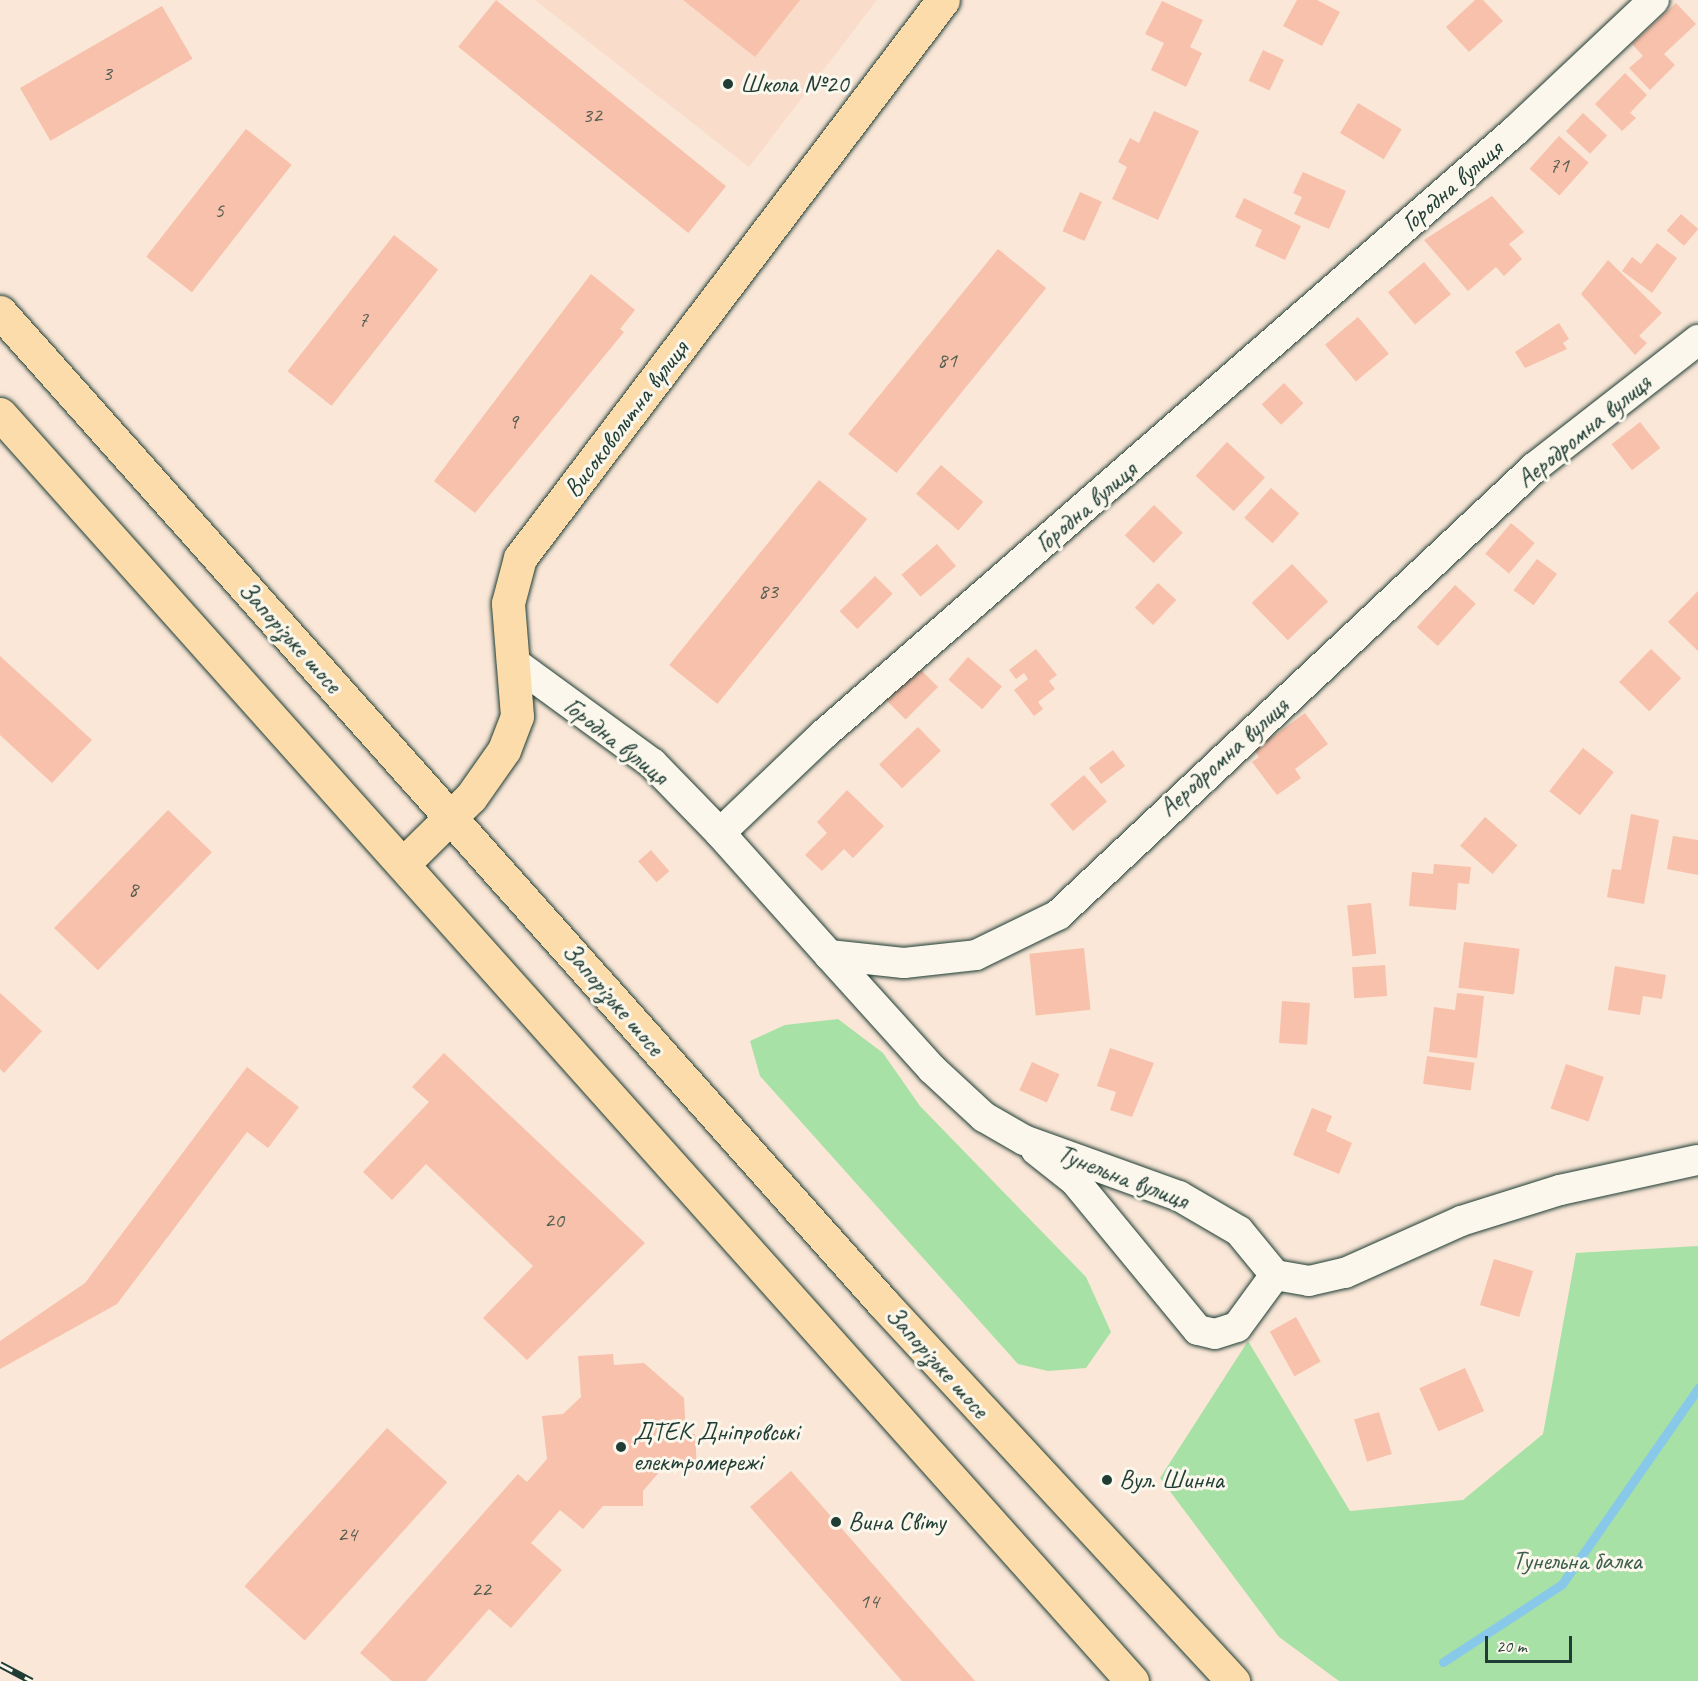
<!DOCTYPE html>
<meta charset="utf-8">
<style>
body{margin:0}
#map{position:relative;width:1698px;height:1681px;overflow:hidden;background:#fae7d8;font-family:Caveat,sans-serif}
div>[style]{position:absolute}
.built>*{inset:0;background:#f9dcca}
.green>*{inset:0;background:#a8e1a6}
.stream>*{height:9px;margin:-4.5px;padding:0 4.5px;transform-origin:4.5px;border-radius:4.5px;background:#88c8e9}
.building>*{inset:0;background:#f8c1ab;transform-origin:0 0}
.roads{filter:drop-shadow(0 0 2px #1f3d34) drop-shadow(0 0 2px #1f3d34)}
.minor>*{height:30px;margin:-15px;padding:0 15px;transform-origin:15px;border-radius:15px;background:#fbf7ec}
.major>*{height:33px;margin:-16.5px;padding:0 16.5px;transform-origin:16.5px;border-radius:16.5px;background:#fddcac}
.rail>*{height:7px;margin-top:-3.5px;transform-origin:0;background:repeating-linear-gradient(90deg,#fbf7ec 0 14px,#1f3d34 0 28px);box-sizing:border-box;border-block:2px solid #1f3d34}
.dots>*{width:16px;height:16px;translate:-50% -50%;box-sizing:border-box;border:3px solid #fbf7ec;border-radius:50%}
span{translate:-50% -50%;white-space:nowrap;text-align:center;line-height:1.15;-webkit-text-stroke:6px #fbf7ec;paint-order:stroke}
.number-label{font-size:22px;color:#555e52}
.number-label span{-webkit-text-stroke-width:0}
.poi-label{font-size:26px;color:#1f3d34}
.left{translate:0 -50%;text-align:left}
.street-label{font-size:26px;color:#1f3d34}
.park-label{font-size:26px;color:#3a5e4b}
.scale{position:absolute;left:1485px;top:1636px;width:87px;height:27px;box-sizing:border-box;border:3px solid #1f3d34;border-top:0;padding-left:8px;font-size:18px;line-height:21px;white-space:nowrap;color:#1f3d34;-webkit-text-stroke:4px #fbf7ec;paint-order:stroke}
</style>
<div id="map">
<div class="built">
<i style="clip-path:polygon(535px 0,877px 0,749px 167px)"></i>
</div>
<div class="green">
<i style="clip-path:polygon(838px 1019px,883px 1053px,920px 1106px,1086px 1277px,1111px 1332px,1086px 1368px,1048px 1371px,1018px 1364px,760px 1076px,750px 1041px,785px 1025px)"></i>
<i style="clip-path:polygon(1698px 1246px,1698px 1681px,1339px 1681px,1279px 1637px,1160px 1478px,1248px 1341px,1350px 1511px,1463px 1500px,1543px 1434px,1576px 1253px)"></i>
</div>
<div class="stream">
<i style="left:1443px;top:1662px;width:142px;rotate:-33.2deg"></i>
<i style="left:1562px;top:1584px;width:239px;rotate:-55.2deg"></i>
</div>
<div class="building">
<i style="left:496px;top:0;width:296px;height:60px;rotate:39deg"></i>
<i style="clip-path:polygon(683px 0,800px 0,755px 57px)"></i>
<i style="clip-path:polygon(1297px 0,1317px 0,1340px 12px,1322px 46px,1283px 26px)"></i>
<i style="clip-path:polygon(1475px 0,1483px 0,1503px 21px,1469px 52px,1446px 27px)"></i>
<i style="clip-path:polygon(1162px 1px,1203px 20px,1190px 47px,1202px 53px,1186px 87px,1151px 70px,1164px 43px,1145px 34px)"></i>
<i style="clip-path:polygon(1676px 3px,1696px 24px,1664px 54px,1675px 65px,1650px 90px,1629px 68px,1643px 56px,1632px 44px)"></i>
<i style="left:162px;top:6px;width:61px;height:164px;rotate:60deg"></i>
<i style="left:1263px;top:50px;width:23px;height:34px;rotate:25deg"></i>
<i style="clip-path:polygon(1625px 73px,1647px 95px,1630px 113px,1636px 118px,1622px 131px,1595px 104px)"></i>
<i style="left:1358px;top:103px;width:51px;height:35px;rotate:31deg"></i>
<i style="clip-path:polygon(1154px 111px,1199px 131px,1158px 220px,1112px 199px,1127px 167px,1118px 162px,1130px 138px,1139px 143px)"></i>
<i style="left:1583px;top:113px;width:33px;height:25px;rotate:43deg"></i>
<i style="left:246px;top:129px;width:58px;height:162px;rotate:38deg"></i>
<i style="left:1559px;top:136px;width:40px;height:44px;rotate:42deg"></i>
<i style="clip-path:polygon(1303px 172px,1346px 191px,1329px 229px,1294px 214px,1302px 197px,1293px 193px)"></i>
<i style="left:1080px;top:192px;width:24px;height:43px;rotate:24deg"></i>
<i style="clip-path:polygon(1492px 196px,1524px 232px,1509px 244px,1522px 259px,1504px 276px,1496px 267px,1468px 291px,1424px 240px)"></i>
<i style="clip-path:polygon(1244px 198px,1301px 226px,1285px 260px,1255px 246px,1262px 230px,1235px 217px)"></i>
<i style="left:1681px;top:214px;width:23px;height:22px;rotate:41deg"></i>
<i style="left:394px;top:235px;width:56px;height:173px;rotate:38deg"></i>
<i style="clip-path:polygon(1657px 243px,1677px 258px,1652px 293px,1622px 271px,1632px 257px,1641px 264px)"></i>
<i style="left:998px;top:249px;width:62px;height:238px;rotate:39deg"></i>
<i style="clip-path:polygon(1608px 260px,1662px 313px,1639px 336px,1647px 343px,1635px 355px,1581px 294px)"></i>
<i style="left:1424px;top:262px;width:42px;height:47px;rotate:50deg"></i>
<i style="clip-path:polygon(591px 274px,635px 310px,620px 329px,624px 332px,475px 513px,434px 481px)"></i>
<i style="left:1358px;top:317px;width:48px;height:43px;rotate:50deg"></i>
<i style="clip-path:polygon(1559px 323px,1569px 339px,1563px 343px,1567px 349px,1525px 368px,1515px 352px)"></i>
<i style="left:1284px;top:383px;width:28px;height:31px;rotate:46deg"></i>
<i style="left:1640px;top:422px;width:33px;height:36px;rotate:52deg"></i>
<i style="left:1227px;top:442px;width:52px;height:46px;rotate:43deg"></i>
<i style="left:941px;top:465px;width:56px;height:38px;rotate:41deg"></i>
<i style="left:819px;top:480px;width:62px;height:238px;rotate:39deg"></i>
<i style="left:1271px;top:488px;width:38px;height:40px;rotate:42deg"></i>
<i style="left:1154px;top:505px;width:40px;height:42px;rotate:44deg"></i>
<i style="left:1511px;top:523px;width:31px;height:40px;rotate:40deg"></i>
<i style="left:937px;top:544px;width:29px;height:47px;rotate:49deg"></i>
<i style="left:1537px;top:559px;width:25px;height:39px;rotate:37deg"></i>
<i style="left:1292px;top:564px;width:52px;height:56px;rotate:46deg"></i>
<i style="left:875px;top:576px;width:25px;height:50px;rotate:45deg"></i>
<i style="left:1158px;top:583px;width:25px;height:34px;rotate:43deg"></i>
<i style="left:1455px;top:585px;width:28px;height:57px;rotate:42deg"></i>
<i style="clip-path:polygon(1698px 591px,1698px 651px,1668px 622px)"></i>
<i style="clip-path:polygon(1036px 649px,1057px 675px,1049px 681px,1055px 689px,1038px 702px,1043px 709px,1034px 716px,1014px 690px,1028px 679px,1024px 673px,1016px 679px,1009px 670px)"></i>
<i style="left:1651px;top:649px;width:42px;height:46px;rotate:44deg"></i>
<i style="clip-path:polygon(0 656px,92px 740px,52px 783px,0 735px)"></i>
<i style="left:968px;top:657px;width:45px;height:30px;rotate:41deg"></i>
<i style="left:919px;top:668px;width:27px;height:46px;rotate:45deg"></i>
<i style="clip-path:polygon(1305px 713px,1328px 744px,1295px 769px,1301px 778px,1277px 795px,1252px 762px,1259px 757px,1254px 750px)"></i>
<i style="left:918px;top:727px;width:33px;height:54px;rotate:46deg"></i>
<i style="left:1583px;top:748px;width:39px;height:55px;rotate:38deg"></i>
<i style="left:1113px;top:750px;width:20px;height:30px;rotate:53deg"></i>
<i style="left:1084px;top:775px;width:35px;height:45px;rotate:49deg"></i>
<i style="clip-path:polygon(847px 790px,884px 826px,853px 858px,844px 849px,822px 871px,805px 855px,827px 833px,817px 822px)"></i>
<i style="left:168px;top:810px;width:61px;height:164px;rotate:44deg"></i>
<i style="clip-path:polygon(1631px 814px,1659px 820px,1644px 904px,1607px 897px,1612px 869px,1621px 870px)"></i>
<i style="left:1485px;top:817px;width:43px;height:38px;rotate:41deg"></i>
<i style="clip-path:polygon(1673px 836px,1698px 840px,1698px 875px,1667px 869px)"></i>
<i style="left:651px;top:850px;width:28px;height:17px;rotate:49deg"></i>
<i style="clip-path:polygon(1434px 864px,1471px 867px,1469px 884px,1458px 883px,1456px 910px,1409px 906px,1412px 872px,1433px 874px)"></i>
<i style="left:1371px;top:903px;width:51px;height:24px;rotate:84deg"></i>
<i style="left:1464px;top:942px;width:56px;height:46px;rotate:7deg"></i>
<i style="left:1084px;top:948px;width:62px;height:55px;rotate:84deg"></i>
<i style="left:1385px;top:965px;width:31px;height:33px;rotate:86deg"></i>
<i style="clip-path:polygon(1615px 966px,1666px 975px,1662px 999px,1643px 996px,1640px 1015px,1608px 1010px)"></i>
<i style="clip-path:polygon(0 993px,42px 1031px,4px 1073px,0 1069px)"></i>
<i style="clip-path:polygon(1457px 993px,1484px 996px,1477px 1058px,1429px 1052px,1434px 1007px,1455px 1010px)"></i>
<i style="left:1282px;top:1001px;width:28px;height:42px;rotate:4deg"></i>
<i style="clip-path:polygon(1110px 1048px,1154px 1063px,1132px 1117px,1110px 1110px,1116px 1092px,1097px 1086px)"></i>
<i style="clip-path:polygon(444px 1053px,645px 1243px,527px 1360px,483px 1318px,533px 1266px,426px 1164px,392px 1200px,363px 1172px,429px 1102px,412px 1087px)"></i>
<i style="left:1427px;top:1056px;width:48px;height:28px;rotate:8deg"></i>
<i style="left:1032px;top:1062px;width:30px;height:31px;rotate:24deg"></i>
<i style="left:1566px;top:1064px;width:40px;height:47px;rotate:19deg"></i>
<i style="clip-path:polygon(247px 1067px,299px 1107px,268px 1148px,247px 1132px,117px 1304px,0 1369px,0 1341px,85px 1283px)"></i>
<i style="clip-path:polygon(1312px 1108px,1332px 1116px,1326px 1131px,1352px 1143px,1339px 1174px,1293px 1155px)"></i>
<i style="left:1494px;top:1259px;width:41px;height:48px;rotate:17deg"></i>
<i style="left:1296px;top:1317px;width:51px;height:30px;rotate:61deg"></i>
<i style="clip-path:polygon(613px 1354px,614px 1365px,644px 1363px,684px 1398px,686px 1434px,695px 1434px,697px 1469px,660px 1471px,643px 1491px,643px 1506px,603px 1506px,583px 1529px,560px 1510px,531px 1543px,562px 1570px,511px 1628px,489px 1609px,426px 1681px,392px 1681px,360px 1653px,518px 1474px,527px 1482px,547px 1459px,542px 1416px,563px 1414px,581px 1397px,578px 1356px)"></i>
<i style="left:1465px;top:1368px;width:47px;height:50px;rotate:66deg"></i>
<i style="left:1379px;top:1412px;width:44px;height:26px;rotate:73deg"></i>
<i style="left:387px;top:1428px;width:81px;height:213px;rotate:42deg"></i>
<i style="clip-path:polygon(791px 1471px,836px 1522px,975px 1681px,902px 1681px,750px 1507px)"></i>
</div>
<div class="roads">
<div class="minor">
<i style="left:512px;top:661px;width:173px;rotate:36.1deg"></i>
<i style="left:652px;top:763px;width:98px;rotate:45.8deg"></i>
<i style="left:720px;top:833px;width:144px;rotate:-43.6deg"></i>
<i style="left:824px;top:734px;width:917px;rotate:-41.11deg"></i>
<i style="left:1515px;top:131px;width:191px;rotate:-43.3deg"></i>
<i style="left:720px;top:833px;width:164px;rotate:48.2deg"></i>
<i style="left:829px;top:955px;width:75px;rotate:6.1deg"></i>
<i style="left:904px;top:963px;width:72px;rotate:-6.3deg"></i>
<i style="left:976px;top:955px;width:91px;rotate:-26deg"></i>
<i style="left:1058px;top:915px;width:654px;rotate:-43.2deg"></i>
<i style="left:1535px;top:467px;width:207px;rotate:-37.9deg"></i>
<i style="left:829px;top:955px;width:154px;rotate:47.9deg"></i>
<i style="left:932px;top:1069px;width:71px;rotate:42.7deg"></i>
<i style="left:984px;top:1117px;width:46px;rotate:29.9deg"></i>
<i style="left:1024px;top:1140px;width:165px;rotate:19.9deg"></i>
<i style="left:1179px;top:1196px;width:69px;rotate:30.3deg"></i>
<i style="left:1239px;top:1231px;width:57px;rotate:50.7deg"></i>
<i style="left:1275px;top:1275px;width:35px;rotate:10deg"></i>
<i style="left:1309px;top:1281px;width:37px;rotate:-13deg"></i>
<i style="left:1345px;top:1273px;width:127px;rotate:-24.1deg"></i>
<i style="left:1461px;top:1221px;width:104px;rotate:-17.4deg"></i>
<i style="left:1560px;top:1190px;width:141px;rotate:-12.3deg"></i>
<i style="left:1036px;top:1150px;width:50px;rotate:38.5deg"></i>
<i style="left:1075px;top:1181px;width:193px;rotate:50.5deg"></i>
<i style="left:1198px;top:1330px;width:17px;rotate:13deg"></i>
<i style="left:1215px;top:1334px;width:23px;rotate:-18deg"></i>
<i style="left:1237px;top:1327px;width:64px;rotate:-53.8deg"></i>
</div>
<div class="major">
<i style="left:0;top:312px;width:1326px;rotate:48.3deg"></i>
<i style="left:882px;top:1302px;width:517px;rotate:47.2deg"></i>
<i style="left:0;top:414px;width:1699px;rotate:48.22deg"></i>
<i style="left:403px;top:864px;width:95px;rotate:-44.6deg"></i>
<i style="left:471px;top:797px;width:57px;rotate:-54.9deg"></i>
<i style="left:504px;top:750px;width:36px;rotate:-69deg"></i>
<i style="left:517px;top:716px;width:113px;rotate:-94.6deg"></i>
<i style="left:508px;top:603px;width:47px;rotate:-75.1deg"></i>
<i style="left:520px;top:558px;width:700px;rotate:-52.84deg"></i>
</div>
</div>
<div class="rail">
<i style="left:0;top:1664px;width:36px;rotate:28deg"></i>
</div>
<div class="dots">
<i style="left:728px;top:84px;background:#1f3d34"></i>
<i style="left:621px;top:1447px;background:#1f3d34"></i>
<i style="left:1107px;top:1480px;background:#1f3d34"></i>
<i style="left:836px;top:1522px;background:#1f3d34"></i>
</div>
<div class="number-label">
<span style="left:107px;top:74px">3</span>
<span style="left:592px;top:116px">32</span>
<span style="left:1559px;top:166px">71</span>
<span style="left:219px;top:211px">5</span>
<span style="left:363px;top:320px">7</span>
<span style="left:947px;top:361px">81</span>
<span style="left:513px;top:422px">9</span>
<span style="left:768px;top:592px">83</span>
<span style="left:133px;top:890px">8</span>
<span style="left:554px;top:1221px">20</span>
<span style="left:347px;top:1535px">24</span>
<span style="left:481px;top:1590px">22</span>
<span style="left:869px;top:1602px">14</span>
</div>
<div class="poi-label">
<span class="left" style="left:740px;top:84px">Школа №20</span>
<span class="left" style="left:633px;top:1447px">ДТЕК Дніпровські<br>електромережі</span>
<span class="left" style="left:1119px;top:1480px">Вул. Шинна</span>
<span class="left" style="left:848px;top:1522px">Вина Світу</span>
</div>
<div class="street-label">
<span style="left:1452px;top:186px;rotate:-41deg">Городна вулиця</span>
<span style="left:626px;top:419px;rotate:-53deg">Високовольтна вулиця</span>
<span style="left:1584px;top:431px;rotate:-39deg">Аеродромна вулиця</span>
<span style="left:1086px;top:507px;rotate:-41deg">Городна вулиця</span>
<span style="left:290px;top:637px;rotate:48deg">Запорізьке шосе</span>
<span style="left:616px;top:741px;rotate:38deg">Городна вулиця</span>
<span style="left:1224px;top:757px;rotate:-42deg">Аеродромна вулиця</span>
<span style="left:613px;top:999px;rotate:49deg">Запорізьке шосе</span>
<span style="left:1123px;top:1177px;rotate:21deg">Тунельна вулиця</span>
<span style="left:937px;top:1362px;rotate:48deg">Запорізьке шосе</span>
</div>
<div class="park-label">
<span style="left:1577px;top:1561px">Тунельна балка</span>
</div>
<div class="scale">20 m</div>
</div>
